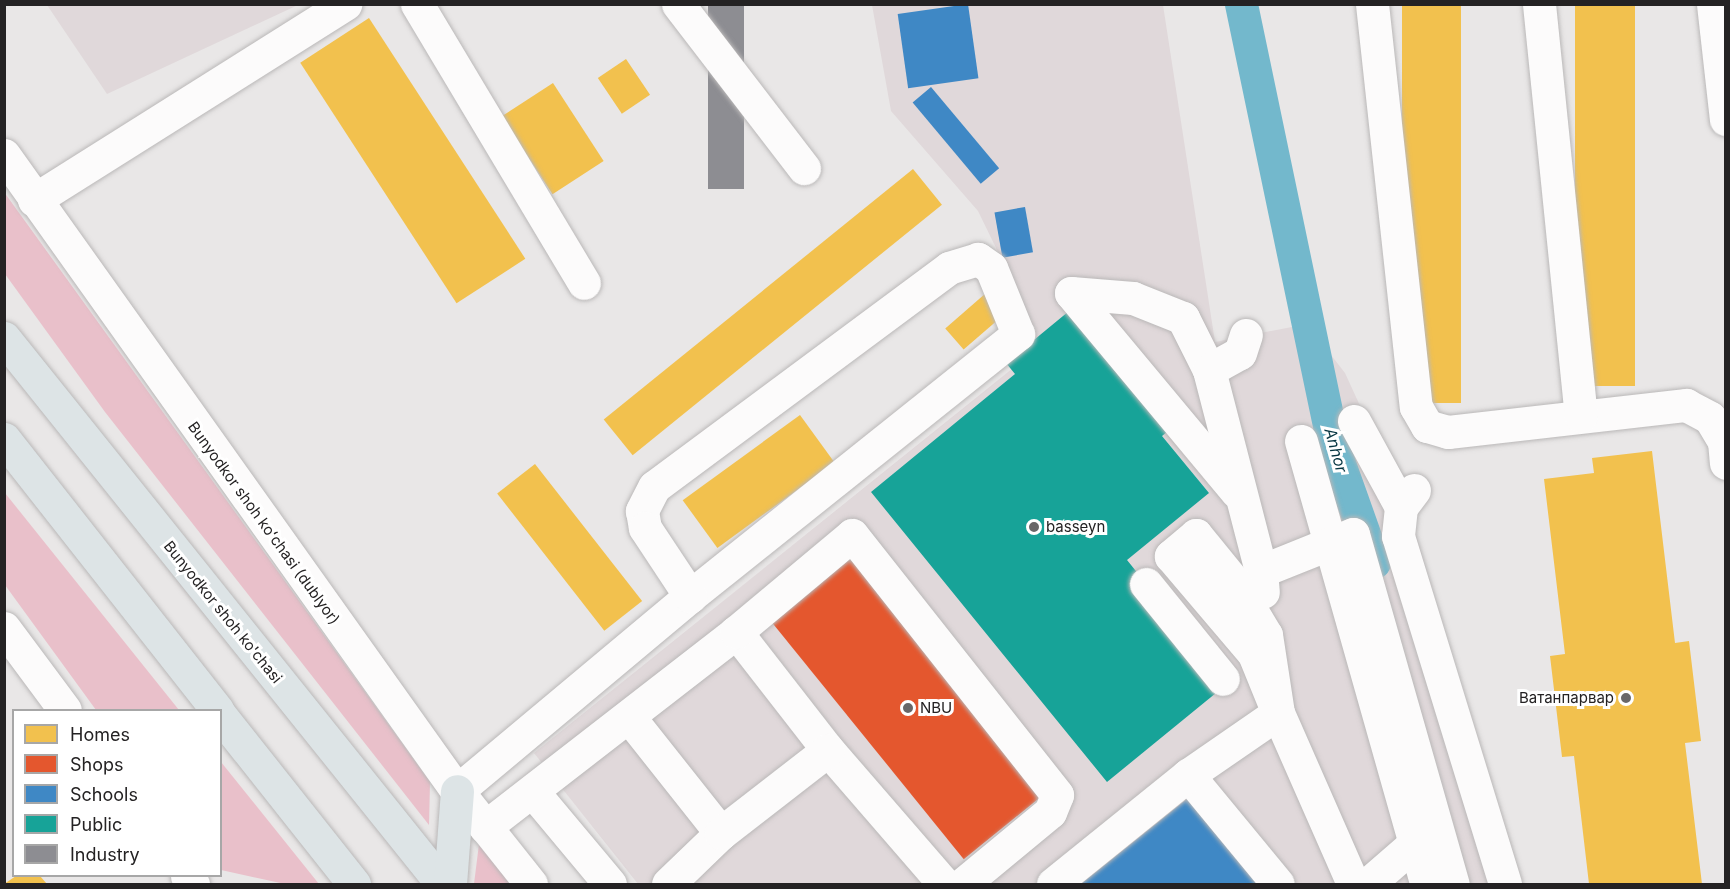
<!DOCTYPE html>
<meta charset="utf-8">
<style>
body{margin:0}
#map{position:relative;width:1730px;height:889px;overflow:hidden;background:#e9e7e7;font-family:Inter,sans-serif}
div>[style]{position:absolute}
.built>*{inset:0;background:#e0d8da}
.green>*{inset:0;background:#e9c0ca}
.homes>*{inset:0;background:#f2c14e;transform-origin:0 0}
.shops>*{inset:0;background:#e4572e;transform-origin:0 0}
.schools>*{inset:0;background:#3f88c5;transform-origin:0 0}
.public>*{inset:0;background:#17a398}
.industry>*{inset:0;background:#8d8d92;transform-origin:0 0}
.canal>*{height:33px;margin:-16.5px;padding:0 16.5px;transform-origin:16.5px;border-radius:16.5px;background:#73b8cc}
.roads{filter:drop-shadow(0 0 2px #bab8b8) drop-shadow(0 0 2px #bab8b8)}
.minor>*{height:33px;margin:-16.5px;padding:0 16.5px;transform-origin:16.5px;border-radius:16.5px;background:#fcfbfb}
.major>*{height:33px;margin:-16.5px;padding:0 16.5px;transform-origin:16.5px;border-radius:16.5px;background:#dde4e6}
.dots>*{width:16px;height:16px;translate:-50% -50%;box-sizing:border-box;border:3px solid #fff;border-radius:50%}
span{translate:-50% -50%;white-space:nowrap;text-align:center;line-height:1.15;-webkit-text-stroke:6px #fff;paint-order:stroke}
.street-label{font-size:15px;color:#242223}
.poi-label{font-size:15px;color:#242223}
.left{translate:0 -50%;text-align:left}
.right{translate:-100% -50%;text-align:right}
.water-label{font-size:16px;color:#053440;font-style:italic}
.frame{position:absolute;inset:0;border:6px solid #242223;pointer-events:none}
.legend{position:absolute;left:12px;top:709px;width:210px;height:168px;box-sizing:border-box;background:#fff;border:2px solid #a7a7a7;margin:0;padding:8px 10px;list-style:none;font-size:18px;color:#242223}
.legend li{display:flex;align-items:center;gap:12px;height:30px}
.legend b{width:30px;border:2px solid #a7a7a7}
</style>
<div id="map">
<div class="built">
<i style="clip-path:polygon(47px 5px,298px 5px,107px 94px)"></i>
<i style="clip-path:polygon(872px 5px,1163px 5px,1215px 342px,1307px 324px,1345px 373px,1410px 515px,1519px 884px,638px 884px,534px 753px,1028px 356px,1019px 295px,978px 211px,891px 111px)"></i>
</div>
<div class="green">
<i style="clip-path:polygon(4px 192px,430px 782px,429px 825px,105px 412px,5px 274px)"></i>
<i style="clip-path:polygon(4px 493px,5px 493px,179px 710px,96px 710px,5px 585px)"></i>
<i style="clip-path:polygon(221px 762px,319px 884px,285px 884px,221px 870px)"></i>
<i style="clip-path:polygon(479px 844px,511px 884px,474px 884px)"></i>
</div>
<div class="homes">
<i style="left:1402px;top:4px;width:59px;height:399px"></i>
<i style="left:1575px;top:4px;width:60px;height:382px"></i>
<i style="left:369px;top:18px;width:287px;height:82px;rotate:57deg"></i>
<i style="left:626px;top:59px;width:43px;height:34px;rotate:56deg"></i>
<i style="left:553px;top:83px;width:93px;height:61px;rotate:57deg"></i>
<i style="left:913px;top:169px;width:46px;height:398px;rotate:51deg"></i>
<i style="left:986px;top:293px;width:28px;height:54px;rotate:49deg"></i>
<i style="left:800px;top:415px;width:59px;height:145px;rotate:54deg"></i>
<i style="clip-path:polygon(1652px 451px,1675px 643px,1689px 641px,1701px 741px,1685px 743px,1702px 884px,1589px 884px,1574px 756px,1562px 757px,1550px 656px,1565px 654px,1544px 479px,1594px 473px,1592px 458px)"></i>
<i style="left:535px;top:464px;width:174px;height:48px;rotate:52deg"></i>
<i style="clip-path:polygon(16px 876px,40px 876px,47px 884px,4px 884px)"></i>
</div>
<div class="shops">
<i style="left:852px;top:556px;width:306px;height:104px;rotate:51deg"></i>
</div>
<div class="schools">
<i style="left:968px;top:4px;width:75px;height:71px;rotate:82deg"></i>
<i style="left:931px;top:87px;width:106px;height:24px;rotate:50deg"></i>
<i style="left:1025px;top:207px;width:46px;height:31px;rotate:80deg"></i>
<i style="clip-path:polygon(1193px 794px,1261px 884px,1081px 884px)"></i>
</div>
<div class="public">
<i style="clip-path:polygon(1080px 302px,1178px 423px,1162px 436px,1209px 493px,1127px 560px,1227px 684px,1107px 782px,871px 492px,1015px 374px,1006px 363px)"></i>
</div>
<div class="industry">
<i style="left:708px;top:4px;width:36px;height:185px"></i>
</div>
<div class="canal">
<i style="left:1241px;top:4px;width:455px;rotate:78.2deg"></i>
<i style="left:1334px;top:449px;width:120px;rotate:70.5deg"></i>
</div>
<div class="roads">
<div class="minor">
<i style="left:417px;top:4px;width:325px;rotate:59.1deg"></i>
<i style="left:678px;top:4px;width:207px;rotate:52.5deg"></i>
<i style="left:1372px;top:4px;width:405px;rotate:83.8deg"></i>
<i style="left:1416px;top:407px;width:22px;rotate:60deg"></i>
<i style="left:1427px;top:426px;width:22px;rotate:16deg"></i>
<i style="left:1448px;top:432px;width:240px;rotate:-6.5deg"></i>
<i style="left:1686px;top:405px;width:27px;rotate:28deg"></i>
<i style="left:1710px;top:418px;width:27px;rotate:59deg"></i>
<i style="left:1724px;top:441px;width:22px;rotate:85deg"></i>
<i style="left:1539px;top:4px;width:414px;rotate:84.2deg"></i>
<i style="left:1713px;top:4px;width:116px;rotate:83.6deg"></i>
<i style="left:4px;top:155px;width:781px;rotate:54.54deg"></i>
<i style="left:457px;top:791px;width:119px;rotate:51.5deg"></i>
<i style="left:34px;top:200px;width:368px;rotate:-32.2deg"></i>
<i style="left:1071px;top:293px;width:62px;rotate:4.6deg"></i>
<i style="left:1133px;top:298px;width:54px;rotate:21.8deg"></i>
<i style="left:1183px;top:318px;width:58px;rotate:63.4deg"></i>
<i style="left:1209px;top:370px;width:208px;rotate:75.5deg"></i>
<i style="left:1261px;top:571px;width:21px;rotate:85deg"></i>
<i style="left:1071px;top:293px;width:259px;rotate:50.2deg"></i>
<i style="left:1209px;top:370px;width:35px;rotate:-29deg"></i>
<i style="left:1240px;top:353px;width:19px;rotate:-72deg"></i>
<i style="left:1354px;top:421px;width:98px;rotate:61.3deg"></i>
<i style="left:1301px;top:441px;width:460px;rotate:74.2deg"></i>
<i style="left:1414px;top:490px;width:21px;rotate:127deg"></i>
<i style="left:1401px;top:507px;width:29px;rotate:96deg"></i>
<i style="left:1398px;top:536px;width:364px;rotate:72.9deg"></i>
<i style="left:1261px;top:571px;width:99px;rotate:-21.9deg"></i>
<i style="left:1353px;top:534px;width:364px;rotate:74.1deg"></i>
<i style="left:1146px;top:584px;width:122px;rotate:51deg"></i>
<i style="left:4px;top:628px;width:102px;rotate:53.4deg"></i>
<i style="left:736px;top:632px;width:150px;rotate:52.1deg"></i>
<i style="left:828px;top:750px;width:177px;rotate:49.1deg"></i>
<i style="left:629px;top:717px;width:148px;rotate:51.6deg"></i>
<i style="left:1188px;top:775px;width:141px;rotate:50.5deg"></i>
<i style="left:457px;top:791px;width:304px;rotate:-39.9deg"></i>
<i style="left:690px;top:596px;width:420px;rotate:-38.6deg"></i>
<i style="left:1018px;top:334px;width:71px;rotate:-112.2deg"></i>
<i style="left:991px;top:268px;width:16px;rotate:-145deg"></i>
<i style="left:978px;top:259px;width:30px;rotate:163deg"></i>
<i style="left:949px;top:268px;width:367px;rotate:143.4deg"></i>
<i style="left:654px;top:487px;width:27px;rotate:117deg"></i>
<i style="left:642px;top:511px;width:17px;rotate:80deg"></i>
<i style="left:645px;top:528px;width:82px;rotate:56.5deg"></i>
<i style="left:533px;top:792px;width:120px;rotate:50.1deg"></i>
<i style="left:485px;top:827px;width:318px;rotate:-37.8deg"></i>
<i style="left:736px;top:632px;width:151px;rotate:-39.9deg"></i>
<i style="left:852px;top:535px;width:331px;rotate:51.7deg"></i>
<i style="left:1057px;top:795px;width:18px;rotate:112deg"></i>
<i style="left:1050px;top:812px;width:113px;rotate:140.4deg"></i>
<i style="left:187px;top:876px;width:10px;rotate:53deg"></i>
<i style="left:668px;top:884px;width:74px;rotate:-43.9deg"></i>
<i style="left:721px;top:833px;width:135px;rotate:-37.8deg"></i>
<i style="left:1053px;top:884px;width:174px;rotate:-38.9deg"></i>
<i style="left:1188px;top:775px;width:109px;rotate:-34.6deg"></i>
<i style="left:1278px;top:713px;width:79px;rotate:-98.7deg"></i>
<i style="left:1266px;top:635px;width:61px;rotate:-120.8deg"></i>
<i style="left:1235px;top:583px;width:62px;rotate:-129.1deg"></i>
<i style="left:1196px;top:535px;width:33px;rotate:140deg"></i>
<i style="left:1171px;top:556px;width:128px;rotate:49.7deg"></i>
<i style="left:1254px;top:654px;width:64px;rotate:67.9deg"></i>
<i style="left:1278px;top:713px;width:187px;rotate:66.3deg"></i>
<i style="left:1368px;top:884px;width:61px;rotate:-41deg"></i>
</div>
<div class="major">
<i style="left:4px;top:338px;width:700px;rotate:51.26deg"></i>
<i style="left:4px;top:439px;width:345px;rotate:51.8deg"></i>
<i style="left:220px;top:715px;width:216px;rotate:51.6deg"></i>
<i style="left:450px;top:884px;width:93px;rotate:-85.7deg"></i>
</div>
</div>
<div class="dots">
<i style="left:1034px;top:527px;background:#696768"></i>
<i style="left:1626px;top:698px;background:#696768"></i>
<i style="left:908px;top:708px;background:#696768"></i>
</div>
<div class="street-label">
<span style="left:264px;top:523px;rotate:54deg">Bunyodkor shoh koʻchasi (dublyor)</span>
<span style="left:223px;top:612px;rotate:51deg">Bunyodkor shoh ko'chasi</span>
</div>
<div class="poi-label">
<span class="left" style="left:1046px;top:527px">basseyn</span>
<span class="right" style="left:1614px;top:698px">Ватанпарвар</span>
<span class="left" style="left:920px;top:708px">NBU</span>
</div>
<div class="water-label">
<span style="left:1336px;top:450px;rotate:74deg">Anhor</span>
</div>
<div class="frame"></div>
<ul class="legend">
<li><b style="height:16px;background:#f2c14e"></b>Homes</li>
<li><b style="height:16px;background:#e4572e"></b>Shops</li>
<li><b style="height:16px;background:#3f88c5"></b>Schools</li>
<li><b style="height:16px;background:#17a398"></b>Public</li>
<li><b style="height:16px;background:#8d8d92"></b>Industry</li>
</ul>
</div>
